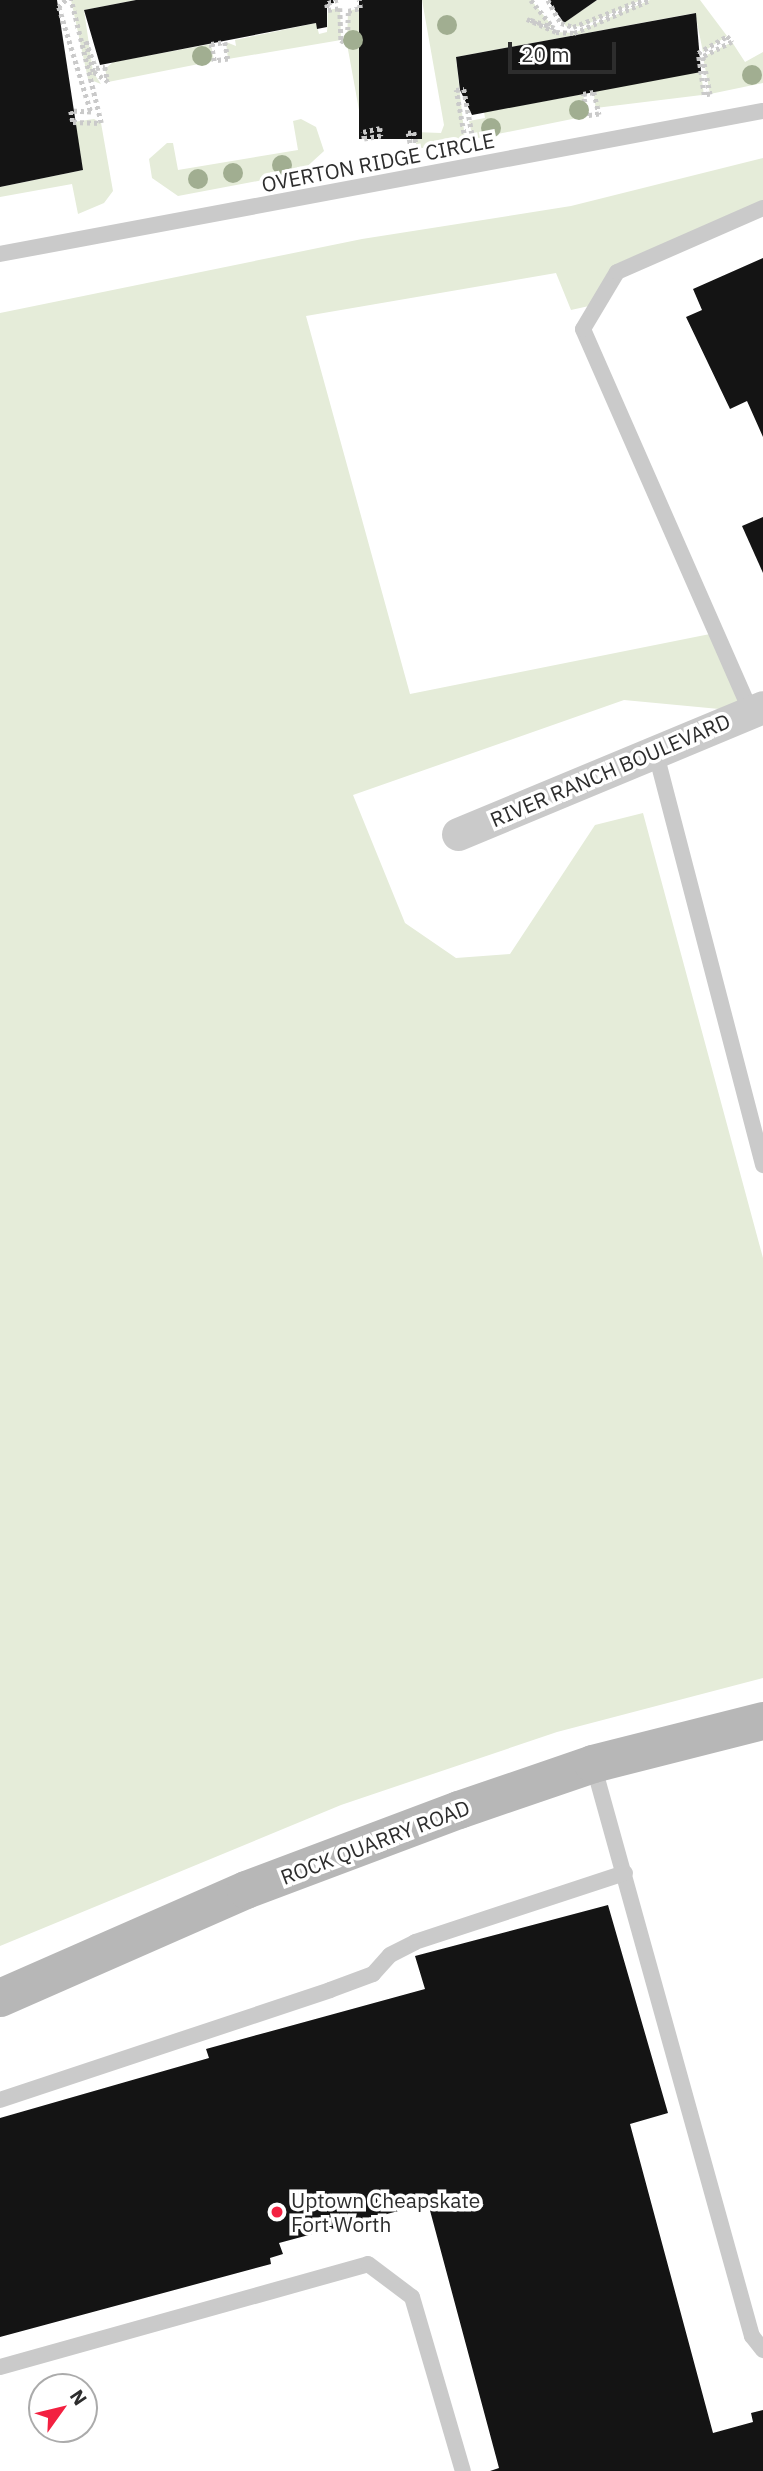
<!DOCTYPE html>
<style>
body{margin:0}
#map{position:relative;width:763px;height:2471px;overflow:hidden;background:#fff;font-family:"IBM Plex Sans",sans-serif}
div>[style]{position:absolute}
.green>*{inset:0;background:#e5ecd9;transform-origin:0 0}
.building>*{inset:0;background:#141414;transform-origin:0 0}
.path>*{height:4.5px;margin-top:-2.25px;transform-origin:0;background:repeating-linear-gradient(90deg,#cacaca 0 3.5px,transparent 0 7px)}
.lane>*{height:16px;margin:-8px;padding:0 8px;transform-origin:8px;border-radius:8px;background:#cacaca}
.street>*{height:33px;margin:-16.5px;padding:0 16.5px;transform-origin:16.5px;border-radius:16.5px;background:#cacaca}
.secondary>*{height:38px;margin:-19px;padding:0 19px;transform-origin:19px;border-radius:19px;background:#b7b7b7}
.trees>*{width:20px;height:20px;margin:-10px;border-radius:50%;background:#a1ae91}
.dots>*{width:19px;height:19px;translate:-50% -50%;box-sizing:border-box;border:4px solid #fff;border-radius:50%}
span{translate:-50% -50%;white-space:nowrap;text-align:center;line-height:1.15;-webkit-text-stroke:7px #fff;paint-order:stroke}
.street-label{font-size:21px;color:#2d2d2d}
.poi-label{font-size:21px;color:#2d2d2d}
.left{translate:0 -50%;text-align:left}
.north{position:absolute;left:28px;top:2373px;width:70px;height:70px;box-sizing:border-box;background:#fff;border:2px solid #ababab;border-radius:50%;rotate:56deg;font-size:19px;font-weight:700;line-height:28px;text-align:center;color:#2d2d2d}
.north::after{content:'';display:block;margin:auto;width:24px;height:32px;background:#f32141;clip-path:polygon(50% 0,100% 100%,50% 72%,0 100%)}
.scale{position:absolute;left:508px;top:42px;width:108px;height:32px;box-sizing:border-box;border:4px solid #2d2d2d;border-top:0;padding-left:9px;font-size:21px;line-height:24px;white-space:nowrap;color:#2d2d2d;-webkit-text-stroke:5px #fff;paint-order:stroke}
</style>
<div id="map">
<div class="green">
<i style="clip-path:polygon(71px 0,136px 0,84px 10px,93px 72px,101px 84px,88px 79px)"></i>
<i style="clip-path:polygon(422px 0,531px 0,554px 28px,527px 19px,556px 32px,574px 33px,650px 0,700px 0,727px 36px,703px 52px,695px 13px,456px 57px,465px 140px,417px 149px,414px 132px,441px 133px,444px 125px)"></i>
<i style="clip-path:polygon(597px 0,641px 0,583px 26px,567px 27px,558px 18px,564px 23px)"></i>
<i style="clip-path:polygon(340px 8px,341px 40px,228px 59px,226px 42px,236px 46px,235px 40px,316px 23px,319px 34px,327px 32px,328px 10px)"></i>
<i style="clip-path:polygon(360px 8px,380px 128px,363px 132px,347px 44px,348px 11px)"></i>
<i style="clip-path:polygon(732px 42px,745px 62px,763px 52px,763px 83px,710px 94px,703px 57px)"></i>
<i style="clip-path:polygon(211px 44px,214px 61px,108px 82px,105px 69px,113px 62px)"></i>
<i style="left:701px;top:72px;width:23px;height:109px;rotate:83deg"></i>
<i style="clip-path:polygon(583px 94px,587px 116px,473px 139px,469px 121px,485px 118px,484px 112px)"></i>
<i style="clip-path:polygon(94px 119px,101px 123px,113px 191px,104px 203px,78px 214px,72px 184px,0 197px,0 187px,83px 170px,73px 122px)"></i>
<i style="clip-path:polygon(301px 119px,316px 127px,324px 151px,300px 173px,178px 196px,152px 178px,149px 159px,167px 143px,173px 143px,178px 170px,298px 150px,293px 121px)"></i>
<i style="clip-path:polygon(763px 158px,763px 208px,617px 272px,598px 304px,571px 310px,556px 273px,306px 316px,410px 694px,715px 633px,751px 712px,624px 700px,353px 795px,405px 923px,456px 958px,510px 954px,595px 825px,643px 813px,763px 1258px,763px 1678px,557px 1732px,341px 1805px,0 1946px,0 313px,362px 239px,571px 206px)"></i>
</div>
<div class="building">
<i style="clip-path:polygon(0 0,57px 0,83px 170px,0 187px)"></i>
<i style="clip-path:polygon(136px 0,333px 0,334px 3px,327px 4px,327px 27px,317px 29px,316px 23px,100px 65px,84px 10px)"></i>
<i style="left:359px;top:0;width:63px;height:139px"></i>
<i style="clip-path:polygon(548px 0,597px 0,564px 23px)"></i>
<i style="clip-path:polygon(696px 13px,701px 72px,472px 115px,460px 90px,456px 57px)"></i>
<i style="clip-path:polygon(763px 258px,763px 437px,747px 401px,730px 409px,686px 317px,702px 310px,693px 289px)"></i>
<i style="clip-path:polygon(763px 517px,763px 573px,742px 526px)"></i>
<i style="clip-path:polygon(608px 1905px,668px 2113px,630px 2124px,713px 2433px,753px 2422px,751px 2413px,763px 2410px,763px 2471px,490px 2471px,499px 2468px,428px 2203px,279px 2243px,283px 2254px,270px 2258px,271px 2264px,0 2337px,0 2118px,209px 2058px,206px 2049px,425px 1989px,415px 1956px)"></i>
</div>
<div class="path">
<i style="left:66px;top:0;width:10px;rotate:135deg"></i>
<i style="left:59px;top:7px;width:110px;rotate:73.1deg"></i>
<i style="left:91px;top:112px;width:20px;rotate:-177deg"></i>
<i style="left:71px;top:111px;width:11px;rotate:80deg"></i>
<i style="left:73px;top:122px;width:28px;rotate:2deg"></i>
<i style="left:101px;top:123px;width:127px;rotate:-103.7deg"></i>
<i style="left:338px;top:0;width:12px;rotate:160deg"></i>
<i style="left:327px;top:4px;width:6px;rotate:81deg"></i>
<i style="left:328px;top:10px;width:12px;rotate:-9deg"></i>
<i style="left:340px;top:8px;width:32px;rotate:88deg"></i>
<i style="left:341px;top:40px;width:7px;rotate:34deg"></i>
<i style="left:347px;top:44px;width:33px;rotate:-88deg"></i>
<i style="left:348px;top:11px;width:12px;rotate:-14deg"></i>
<i style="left:360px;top:8px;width:8px;rotate:-97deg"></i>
<i style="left:531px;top:0;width:36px;rotate:51deg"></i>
<i style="left:554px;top:28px;width:28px;rotate:-162deg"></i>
<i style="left:527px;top:19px;width:32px;rotate:24deg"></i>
<i style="left:556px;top:32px;width:18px;rotate:3deg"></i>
<i style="left:574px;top:33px;width:83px;rotate:-23.5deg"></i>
<i style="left:548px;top:0;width:26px;rotate:61deg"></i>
<i style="left:561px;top:23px;width:13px;rotate:18deg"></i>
<i style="left:573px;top:27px;width:73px;rotate:-21.7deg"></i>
<i style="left:727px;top:36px;width:8px;rotate:50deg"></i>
<i style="left:732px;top:42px;width:33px;rotate:153deg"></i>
<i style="left:703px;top:57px;width:38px;rotate:79deg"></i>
<i style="left:710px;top:94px;width:6px;rotate:171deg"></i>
<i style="left:704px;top:95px;width:42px;rotate:-98.1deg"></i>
<i style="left:698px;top:53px;width:34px;rotate:-30deg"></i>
<i style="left:86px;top:41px;width:29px;rotate:70deg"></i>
<i style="left:96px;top:68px;width:9px;rotate:-6deg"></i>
<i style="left:105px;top:67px;width:15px;rotate:79deg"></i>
<i style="left:108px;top:82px;width:18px;rotate:-146deg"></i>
<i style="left:93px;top:72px;width:32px;rotate:-103deg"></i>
<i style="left:225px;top:42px;width:17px;rotate:80deg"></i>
<i style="left:228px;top:59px;width:14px;rotate:172deg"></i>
<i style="left:214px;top:61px;width:17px;rotate:-100deg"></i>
<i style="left:211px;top:44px;width:14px;rotate:-8deg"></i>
<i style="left:464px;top:89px;width:51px;rotate:79.8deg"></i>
<i style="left:473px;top:139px;width:8px;rotate:173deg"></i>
<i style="left:465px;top:140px;width:51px;rotate:-100.2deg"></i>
<i style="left:456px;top:90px;width:8px;rotate:-7deg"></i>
<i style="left:594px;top:92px;width:23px;rotate:77deg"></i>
<i style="left:599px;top:114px;width:12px;rotate:171deg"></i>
<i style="left:587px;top:116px;width:22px;rotate:-100deg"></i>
<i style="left:583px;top:94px;width:11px;rotate:-10deg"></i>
<i style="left:380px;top:128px;width:8px;rotate:83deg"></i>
<i style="left:381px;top:136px;width:17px;rotate:170deg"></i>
<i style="left:364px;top:139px;width:7px;rotate:-98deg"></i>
<i style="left:363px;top:132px;width:17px;rotate:-13deg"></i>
<i style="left:414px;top:132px;width:17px;rotate:80deg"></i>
<i style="left:417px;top:149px;width:6px;rotate:171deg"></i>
<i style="left:411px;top:150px;width:17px;rotate:-100deg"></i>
<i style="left:408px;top:133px;width:6px;rotate:-9deg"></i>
</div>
<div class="lane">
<i style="left:0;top:254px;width:776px;rotate:-10.62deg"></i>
<i style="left:751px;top:712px;width:418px;rotate:-113.7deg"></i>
<i style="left:583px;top:329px;width:66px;rotate:-59.2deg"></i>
<i style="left:617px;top:272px;width:159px;rotate:-23.7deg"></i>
<i style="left:655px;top:750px;width:429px;rotate:75.4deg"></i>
<i style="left:593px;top:1764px;width:594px;rotate:74.47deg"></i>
<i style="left:752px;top:2336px;width:18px;rotate:52deg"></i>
<i style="left:0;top:2100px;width:348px;rotate:-18.4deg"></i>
<i style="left:330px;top:1990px;width:46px;rotate:-20.4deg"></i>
<i style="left:373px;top:1974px;width:25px;rotate:-48deg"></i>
<i style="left:390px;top:1955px;width:28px;rotate:-27deg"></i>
<i style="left:415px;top:1942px;width:221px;rotate:-18.2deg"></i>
<i style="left:0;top:2367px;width:382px;rotate:-15.6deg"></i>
<i style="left:368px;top:2264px;width:55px;rotate:36.9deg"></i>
<i style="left:412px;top:2297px;width:181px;rotate:73.7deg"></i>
</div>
<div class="street">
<i style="left:458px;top:834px;width:330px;rotate:-22.6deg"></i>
</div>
<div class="secondary">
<i style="left:0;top:1998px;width:269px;rotate:-23.7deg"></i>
<i style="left:246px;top:1890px;width:228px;rotate:-20.6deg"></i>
<i style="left:459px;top:1810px;width:142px;rotate:-18.9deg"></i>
<i style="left:593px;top:1764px;width:175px;rotate:-14.2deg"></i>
</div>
<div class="trees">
<i style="left:447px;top:25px"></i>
<i style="left:353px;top:40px"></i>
<i style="left:202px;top:56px"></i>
<i style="left:752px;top:75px"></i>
<i style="left:579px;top:110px"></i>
<i style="left:491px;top:128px"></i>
<i style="left:282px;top:165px"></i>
<i style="left:233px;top:173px"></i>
<i style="left:198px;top:179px"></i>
</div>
<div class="dots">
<i style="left:277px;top:2212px;background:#f32141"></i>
</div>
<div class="street-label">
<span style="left:378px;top:162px;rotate:-11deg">OVERTON RIDGE CIRCLE</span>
<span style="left:610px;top:770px;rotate:-23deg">RIVER RANCH BOULEVARD</span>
<span style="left:375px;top:1842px;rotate:-21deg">ROCK QUARRY ROAD</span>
</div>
<div class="poi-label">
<span class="left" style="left:291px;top:2212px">Uptown Cheapskate<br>Fort Worth</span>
</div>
<div class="north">N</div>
<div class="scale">20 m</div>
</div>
